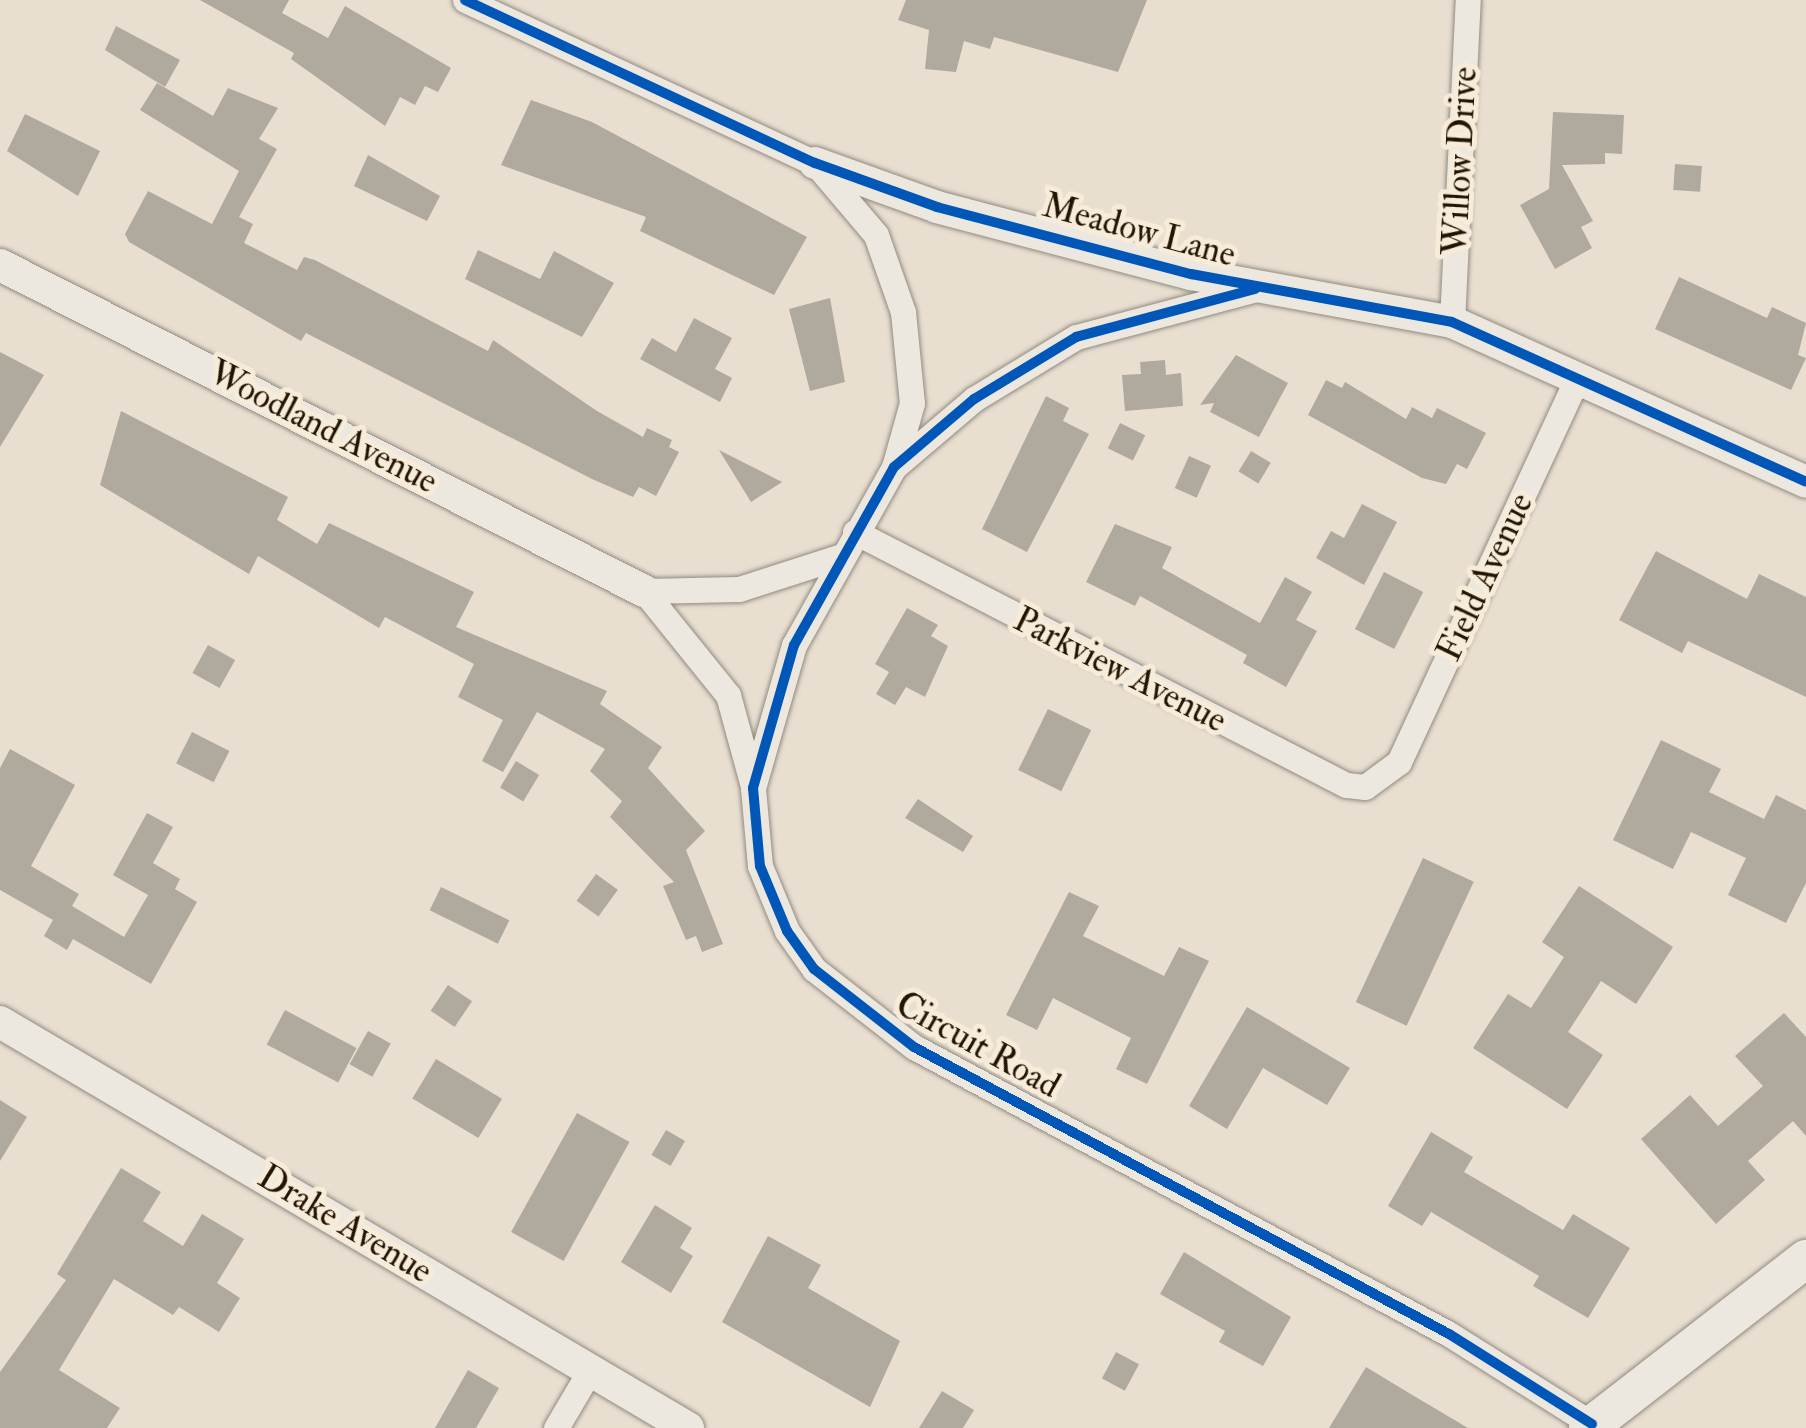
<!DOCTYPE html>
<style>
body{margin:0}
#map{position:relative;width:1806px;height:1428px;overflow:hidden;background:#e8dfd0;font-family:"IM FELL Double Pica",serif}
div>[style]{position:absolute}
.building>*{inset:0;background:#b0a99d;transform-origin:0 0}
.roads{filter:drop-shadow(0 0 2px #928a80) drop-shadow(0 0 2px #928a80)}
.minor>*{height:25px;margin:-12.5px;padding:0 12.5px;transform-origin:12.5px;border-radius:12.5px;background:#ece8e0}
.tertiary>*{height:32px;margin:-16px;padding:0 16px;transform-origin:16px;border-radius:16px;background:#ece8e0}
.secondary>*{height:38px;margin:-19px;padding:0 19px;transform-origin:19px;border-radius:19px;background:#ece8e0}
.cycleway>*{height:10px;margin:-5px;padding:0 5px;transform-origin:5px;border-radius:5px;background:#0057b8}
span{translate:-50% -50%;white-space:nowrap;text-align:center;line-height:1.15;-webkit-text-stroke:10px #f7ecd9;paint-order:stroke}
.street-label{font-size:35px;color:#221402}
</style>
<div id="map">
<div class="building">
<i style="clip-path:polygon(200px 0,289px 0,282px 13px,328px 38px,345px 6px,451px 68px,438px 92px,425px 86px,415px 105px,400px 97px,385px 126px,291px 59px,294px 53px)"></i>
<i style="clip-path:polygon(906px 0,1147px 0,1118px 72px,994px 37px,990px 49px,964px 41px,956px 72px,925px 69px,929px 30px,898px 20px)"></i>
<i style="clip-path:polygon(116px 26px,180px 60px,165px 87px,105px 50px)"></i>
<i style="clip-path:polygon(157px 83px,213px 116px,228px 88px,278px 108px,259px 139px,277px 149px,239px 217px,253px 224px,244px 243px,297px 270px,304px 257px,315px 260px,488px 351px,493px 340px,597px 411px,643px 437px,647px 428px,672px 440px,669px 447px,679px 452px,656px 496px,639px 487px,633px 497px,592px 479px,306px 333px,301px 341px,129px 242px,125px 234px,148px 191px,212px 224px,239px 171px,140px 110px)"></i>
<i style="clip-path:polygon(531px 100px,592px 122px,807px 237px,774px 295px,640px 231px,646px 217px,501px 165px)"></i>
<i style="clip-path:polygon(1553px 112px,1624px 115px,1622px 154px,1605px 153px,1605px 164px,1562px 165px,1593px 221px,1581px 227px,1592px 248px,1555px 269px,1520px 205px,1549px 189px)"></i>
<i style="clip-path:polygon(25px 114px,100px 151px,78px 196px,7px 151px)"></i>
<i style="clip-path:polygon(368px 155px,440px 196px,427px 221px,354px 186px)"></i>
<i style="left:1675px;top:164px;width:27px;height:26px;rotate:4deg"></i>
<i style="clip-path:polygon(478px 250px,540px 279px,554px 251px,614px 283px,582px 337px,465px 279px)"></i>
<i style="clip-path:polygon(1679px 277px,1767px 318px,1772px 307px,1806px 323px,1798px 355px,1806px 358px,1791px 390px,1655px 329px)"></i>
<i style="clip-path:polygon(830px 298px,845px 382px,810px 391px,789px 309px)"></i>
<i style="clip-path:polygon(694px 318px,732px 338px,715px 369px,732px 378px,720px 402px,640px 359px,652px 338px,676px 352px)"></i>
<i style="clip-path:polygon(0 352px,44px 375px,0 447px)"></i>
<i style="clip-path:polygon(1236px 355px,1288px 383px,1259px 437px,1210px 412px,1214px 403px,1200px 405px)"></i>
<i style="clip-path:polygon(1165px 360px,1166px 375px,1181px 373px,1183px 406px,1125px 411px,1122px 375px,1141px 374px,1140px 362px)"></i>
<i style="clip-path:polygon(1326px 380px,1342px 388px,1345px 382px,1406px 419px,1412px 407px,1432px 418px,1437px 408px,1486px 433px,1467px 469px,1457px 464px,1446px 484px,1422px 478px,1308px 415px)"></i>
<i style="clip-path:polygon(1046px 396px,1069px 408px,1063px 421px,1089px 434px,1027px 552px,982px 529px)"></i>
<i style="clip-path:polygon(121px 411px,288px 497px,277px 520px,317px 544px,329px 523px,474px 592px,456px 627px,607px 691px,600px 704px,662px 747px,648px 768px,705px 831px,686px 850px,723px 944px,702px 952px,696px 936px,686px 940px,663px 886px,674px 882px,610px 817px,622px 801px,590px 771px,605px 749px,537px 712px,503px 772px,482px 761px,503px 720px,458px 697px,474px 664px,385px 617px,379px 628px,258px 556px,249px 574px,100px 485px)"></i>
<i style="left:1120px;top:423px;width:28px;height:28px;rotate:26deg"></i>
<i style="clip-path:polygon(719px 450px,782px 482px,751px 502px)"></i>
<i style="left:1251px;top:451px;width:23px;height:24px;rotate:31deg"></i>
<i style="left:1189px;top:456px;width:24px;height:35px;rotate:24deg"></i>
<i style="clip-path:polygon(1362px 504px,1397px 522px,1364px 585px,1316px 558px,1331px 531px,1344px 538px)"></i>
<i style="clip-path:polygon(1115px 524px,1172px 547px,1162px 568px,1260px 623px,1285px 577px,1312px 592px,1296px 620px,1317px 631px,1286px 687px,1243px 663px,1247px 655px,1140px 596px,1135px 606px,1086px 582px)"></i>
<i style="clip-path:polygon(1656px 551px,1747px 599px,1759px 574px,1806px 597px,1806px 697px,1688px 641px,1682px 653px,1619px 620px)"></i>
<i style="left:1384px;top:572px;width:44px;height:64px;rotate:27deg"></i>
<i style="clip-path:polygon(907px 608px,938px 625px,931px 636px,948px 646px,925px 697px,906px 687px,895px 705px,876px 694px,889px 672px,875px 664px)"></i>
<i style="left:208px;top:645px;width:31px;height:32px;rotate:29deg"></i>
<i style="left:1048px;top:709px;width:48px;height:68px;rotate:26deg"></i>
<i style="left:192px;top:732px;width:42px;height:35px;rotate:27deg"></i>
<i style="clip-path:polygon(1661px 740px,1721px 769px,1709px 792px,1764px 819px,1776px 795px,1806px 810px,1806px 883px,1786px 923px,1728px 895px,1746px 858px,1691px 832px,1673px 869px,1613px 840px)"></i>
<i style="clip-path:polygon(10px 749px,75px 785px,31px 866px,79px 894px,72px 906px,124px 937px,148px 895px,113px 875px,147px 813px,173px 827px,153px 863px,180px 879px,175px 889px,197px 902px,151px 984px,73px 939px,67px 950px,44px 936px,53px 920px,0 890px,0 768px)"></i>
<i style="left:516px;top:761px;width:27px;height:31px;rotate:31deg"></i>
<i style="clip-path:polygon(918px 799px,973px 836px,963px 852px,905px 818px)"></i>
<i style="left:1423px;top:858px;width:56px;height:159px;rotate:25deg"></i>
<i style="left:596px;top:874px;width:27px;height:33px;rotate:36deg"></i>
<i style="clip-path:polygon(1579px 886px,1673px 947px,1636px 1004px,1601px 981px,1568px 1032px,1603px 1055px,1567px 1109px,1473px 1048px,1508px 994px,1531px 1008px,1564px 957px,1542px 942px)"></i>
<i style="left:441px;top:887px;width:76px;height:26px;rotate:26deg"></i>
<i style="clip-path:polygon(1069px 892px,1099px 906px,1083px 936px,1164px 976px,1179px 947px,1209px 961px,1147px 1084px,1116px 1069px,1131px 1038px,1053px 998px,1037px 1030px,1006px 1015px)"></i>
<i style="left:448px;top:985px;width:29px;height:31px;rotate:34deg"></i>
<i style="clip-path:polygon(1247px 1007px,1350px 1068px,1327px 1105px,1263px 1068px,1227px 1129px,1189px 1106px)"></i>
<i style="left:285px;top:1010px;width:81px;height:39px;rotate:28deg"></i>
<i style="clip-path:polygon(1784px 1013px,1806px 1037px,1806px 1136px,1793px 1121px,1748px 1161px,1765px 1180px,1716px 1224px,1641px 1139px,1690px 1095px,1718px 1126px,1763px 1086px,1735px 1056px)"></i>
<i style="left:368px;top:1031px;width:26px;height:38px;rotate:29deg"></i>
<i style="left:436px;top:1059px;width:77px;height:46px;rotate:31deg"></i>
<i style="clip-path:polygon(0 1100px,27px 1117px,0 1161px)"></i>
<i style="left:577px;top:1113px;width:60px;height:136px;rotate:29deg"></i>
<i style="left:666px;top:1130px;width:22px;height:29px;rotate:30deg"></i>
<i style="clip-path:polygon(1431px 1132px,1473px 1157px,1464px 1172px,1563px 1230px,1573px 1214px,1630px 1248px,1588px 1318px,1533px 1286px,1539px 1276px,1431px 1212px,1422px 1226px,1388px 1206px)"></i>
<i style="clip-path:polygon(121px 1168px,161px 1192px,143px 1221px,183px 1246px,202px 1214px,244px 1239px,217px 1283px,240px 1298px,219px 1332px,179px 1307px,173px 1315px,114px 1279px,59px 1370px,120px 1408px,107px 1428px,0 1428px,0 1372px,66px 1280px,57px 1274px)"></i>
<i style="clip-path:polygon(655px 1205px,692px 1228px,680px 1248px,693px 1256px,671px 1293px,621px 1262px)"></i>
<i style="clip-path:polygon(768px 1236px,821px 1265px,808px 1288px,900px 1341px,870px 1407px,722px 1322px)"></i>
<i style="clip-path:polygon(1184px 1252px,1291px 1317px,1263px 1366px,1219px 1342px,1225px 1331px,1160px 1294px)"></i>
<i style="left:1116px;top:1352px;width:26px;height:30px;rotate:28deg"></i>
<i style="clip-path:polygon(1366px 1367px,1409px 1393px,1468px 1428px,1329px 1428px)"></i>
<i style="clip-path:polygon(468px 1370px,499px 1388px,476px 1428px,435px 1428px)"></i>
<i style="clip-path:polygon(942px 1391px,974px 1410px,963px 1428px,919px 1428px)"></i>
</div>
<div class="roads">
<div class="minor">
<i style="left:465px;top:0;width:386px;rotate:25deg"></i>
<i style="left:815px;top:163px;width:94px;rotate:49.7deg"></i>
<i style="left:876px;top:235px;width:82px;rotate:70.7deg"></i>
<i style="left:903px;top:312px;width:91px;rotate:84.4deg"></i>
<i style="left:912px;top:403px;width:66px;rotate:105.7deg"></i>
<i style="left:1253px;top:290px;width:183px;rotate:165.1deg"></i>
<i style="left:1076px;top:337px;width:119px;rotate:148.7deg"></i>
<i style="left:974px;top:399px;width:105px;rotate:139.6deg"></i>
<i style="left:894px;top:467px;width:204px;rotate:119.3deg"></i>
<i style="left:794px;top:645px;width:149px;rotate:106deg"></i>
<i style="left:753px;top:788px;width:78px;rotate:84.9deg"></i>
<i style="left:760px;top:866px;width:70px;rotate:67.4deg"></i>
<i style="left:787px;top:931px;width:47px;rotate:54.6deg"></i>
<i style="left:814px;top:969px;width:127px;rotate:38deg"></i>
<i style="left:914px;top:1047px;width:607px;rotate:28.21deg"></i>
<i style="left:1449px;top:1334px;width:169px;rotate:32.2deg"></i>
<i style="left:1452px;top:322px;width:322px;rotate:-87.2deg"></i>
<i style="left:855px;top:532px;width:552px;rotate:27.26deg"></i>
<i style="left:1346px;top:785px;width:19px;rotate:6deg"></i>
<i style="left:1365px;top:787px;width:42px;rotate:-36.3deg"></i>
<i style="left:1399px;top:762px;width:425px;rotate:-65.1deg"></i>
<i style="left:644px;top:591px;width:134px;rotate:51.1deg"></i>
<i style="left:728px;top:695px;width:91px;rotate:74.7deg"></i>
<i style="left:644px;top:591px;width:95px;rotate:-1.2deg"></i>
<i style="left:739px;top:589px;width:107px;rotate:-17.9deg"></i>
<i style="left:556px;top:1428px;width:65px;rotate:-59.5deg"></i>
</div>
<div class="tertiary">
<i style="left:815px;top:163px;width:130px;rotate:19.8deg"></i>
<i style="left:937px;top:207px;width:263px;rotate:14.8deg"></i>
<i style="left:1191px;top:274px;width:265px;rotate:10.4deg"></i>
<i style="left:1452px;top:322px;width:388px;rotate:24.3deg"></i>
<i style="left:0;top:265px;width:722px;rotate:26.85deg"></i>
<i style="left:0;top:1022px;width:799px;rotate:30.55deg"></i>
</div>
<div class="secondary">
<i style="left:1588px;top:1428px;width:276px;rotate:-37.8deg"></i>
</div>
</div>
<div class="cycleway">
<i style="left:465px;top:0;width:386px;rotate:25deg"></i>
<i style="left:815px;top:163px;width:130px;rotate:19.8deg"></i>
<i style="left:937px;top:207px;width:263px;rotate:14.8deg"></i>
<i style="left:1191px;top:274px;width:265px;rotate:10.4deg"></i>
<i style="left:1452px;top:322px;width:388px;rotate:24.3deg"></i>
<i style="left:1255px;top:289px;width:185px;rotate:165deg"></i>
<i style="left:1076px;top:337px;width:119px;rotate:148.7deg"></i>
<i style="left:974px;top:399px;width:105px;rotate:139.6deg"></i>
<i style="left:894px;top:467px;width:204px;rotate:119.3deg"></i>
<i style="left:794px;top:645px;width:149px;rotate:106deg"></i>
<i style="left:753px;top:788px;width:78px;rotate:84.9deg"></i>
<i style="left:760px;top:866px;width:70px;rotate:67.4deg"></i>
<i style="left:787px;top:931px;width:47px;rotate:54.6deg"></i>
<i style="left:814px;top:969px;width:127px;rotate:38deg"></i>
<i style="left:914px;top:1047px;width:607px;rotate:28.21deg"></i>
<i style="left:1449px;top:1334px;width:169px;rotate:32.2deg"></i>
</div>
<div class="street-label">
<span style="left:1460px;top:161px;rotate:-87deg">Willow Drive</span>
<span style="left:1139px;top:230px;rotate:15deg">Meadow Lane</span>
<span style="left:323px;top:427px;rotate:27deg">Woodland Avenue</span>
<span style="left:1485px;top:577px;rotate:-65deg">Field Avenue</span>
<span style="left:1120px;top:670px;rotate:27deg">Parkview Avenue</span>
<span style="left:978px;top:1045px;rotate:29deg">Circuit Road</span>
<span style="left:345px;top:1224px;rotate:31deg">Drake Avenue</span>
</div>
</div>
